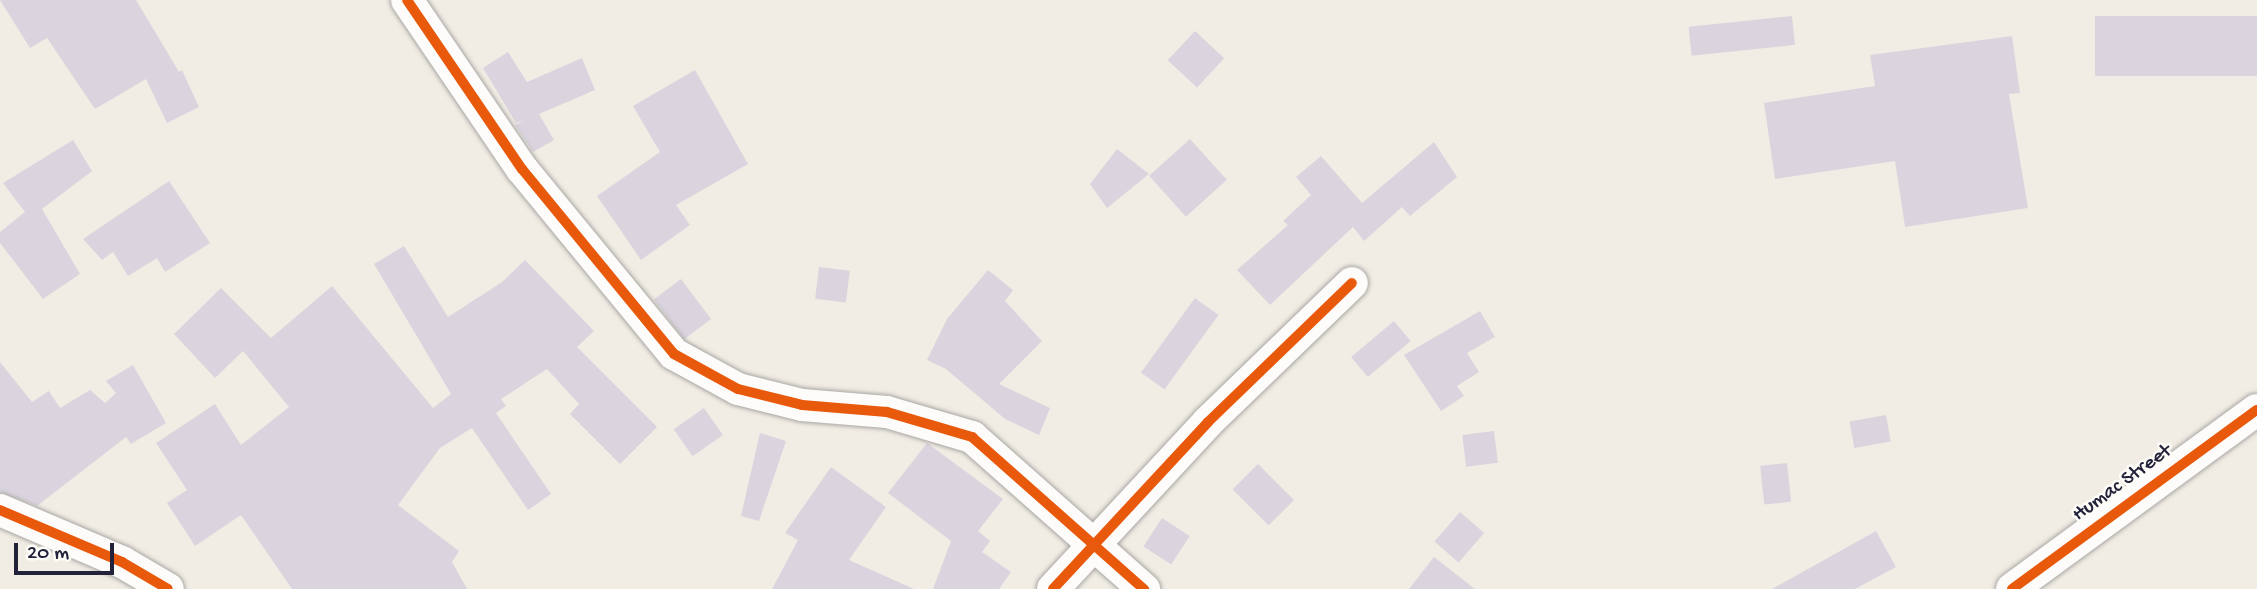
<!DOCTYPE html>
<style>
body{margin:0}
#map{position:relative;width:2257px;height:589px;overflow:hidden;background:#f2ede4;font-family:"Gochi Hand",sans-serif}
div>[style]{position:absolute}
.building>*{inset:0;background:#dad4de;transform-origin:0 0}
.roads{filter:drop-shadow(0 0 2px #a9a7a4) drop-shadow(0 0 2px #a9a7a4)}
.minor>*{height:32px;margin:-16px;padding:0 16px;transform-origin:16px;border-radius:16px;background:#fdfcfb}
.cycleway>*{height:10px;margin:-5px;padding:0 5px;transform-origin:5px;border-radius:5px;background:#e8590c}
span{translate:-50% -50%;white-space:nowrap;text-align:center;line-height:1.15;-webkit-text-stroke:5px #fdfcf7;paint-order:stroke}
.street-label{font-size:21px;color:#22223b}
.scale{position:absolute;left:14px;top:543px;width:100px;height:32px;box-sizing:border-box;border:4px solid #22223b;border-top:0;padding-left:9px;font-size:21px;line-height:24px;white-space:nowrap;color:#22223b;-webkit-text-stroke:5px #fdfcf7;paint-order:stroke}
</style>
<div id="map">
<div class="building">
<i style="clip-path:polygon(0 0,136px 0,179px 72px,182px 70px,199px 107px,167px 123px,146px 79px,95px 109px,47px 38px,30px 48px)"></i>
<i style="left:1792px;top:16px;width:29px;height:104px;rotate:84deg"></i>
<i style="left:2257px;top:16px;width:60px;height:162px;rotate:90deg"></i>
<i style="left:1195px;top:31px;width:40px;height:40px;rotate:43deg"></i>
<i style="clip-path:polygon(2012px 36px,2020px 93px,2009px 94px,2028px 208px,1905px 227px,1895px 161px,1775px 179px,1764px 103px,1875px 86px,1870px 55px)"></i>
<i style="clip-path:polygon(508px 52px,527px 82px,582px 58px,595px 90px,539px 114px,554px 140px,533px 152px,515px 125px,525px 120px,516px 123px,483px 68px)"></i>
<i style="clip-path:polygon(695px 70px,748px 164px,676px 205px,690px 225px,641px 260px,597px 196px,660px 152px,633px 106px)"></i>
<i style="left:1190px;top:139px;width:55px;height:55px;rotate:48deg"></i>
<i style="clip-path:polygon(73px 140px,92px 171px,42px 209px,80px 274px,43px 299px,0 243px,0 232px,25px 212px,3px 183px)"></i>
<i style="clip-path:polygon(1434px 142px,1457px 177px,1410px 216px,1402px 207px,1364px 241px,1353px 227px,1270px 305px,1237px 270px,1288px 225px,1283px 221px,1311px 195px,1296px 177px,1321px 156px,1362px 203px)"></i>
<i style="clip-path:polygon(1117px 149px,1149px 174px,1107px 208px,1090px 184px)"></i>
<i style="clip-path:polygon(169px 181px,210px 243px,165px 272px,157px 258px,128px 276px,113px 252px,102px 260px,83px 239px)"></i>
<i style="clip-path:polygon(404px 246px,448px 317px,502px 282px,525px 260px,594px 331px,577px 347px,657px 427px,620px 464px,570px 414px,579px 404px,547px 369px,501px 399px,506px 406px,496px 413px,551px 494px,528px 510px,472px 428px,440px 448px,398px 505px,459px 551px,452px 562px,467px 589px,292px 589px,241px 515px,195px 546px,167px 503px,187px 490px,156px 443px,215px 404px,241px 445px,289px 407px,243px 351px,215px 378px,174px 334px,221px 288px,271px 338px,332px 286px,433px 408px,451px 394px,374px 264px)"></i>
<i style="left:819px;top:267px;width:31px;height:32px;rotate:7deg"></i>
<i style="clip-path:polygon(988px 270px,1013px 290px,1005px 301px,1042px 341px,999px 384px,1050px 408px,1039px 435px,1005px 419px,946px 369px,927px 360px,947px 319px)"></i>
<i style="left:681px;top:279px;width:50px;height:34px;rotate:53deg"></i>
<i style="left:1195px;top:298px;width:29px;height:92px;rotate:36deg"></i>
<i style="clip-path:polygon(1480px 311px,1495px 337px,1467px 353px,1479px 372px,1457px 386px,1464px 396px,1441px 411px,1404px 355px)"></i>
<i style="left:1394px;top:321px;width:26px;height:56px;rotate:50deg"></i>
<i style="clip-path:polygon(0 362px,32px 402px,49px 391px,60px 408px,90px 390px,105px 403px,116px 393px,106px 381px,133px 365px,166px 423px,131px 444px,126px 437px,37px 506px,0 492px)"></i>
<i style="left:704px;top:408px;width:33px;height:37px;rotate:55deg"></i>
<i style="left:1886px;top:415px;width:27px;height:37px;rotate:80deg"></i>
<i style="left:1494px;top:431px;width:32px;height:32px;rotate:83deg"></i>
<i style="clip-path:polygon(760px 433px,786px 441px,759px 521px,741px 516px)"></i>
<i style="clip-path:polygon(927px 443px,1003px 499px,978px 531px,990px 541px,982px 552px,1011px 572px,999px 589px,933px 589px,951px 541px,888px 493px)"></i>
<i style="left:1787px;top:463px;width:39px;height:27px;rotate:84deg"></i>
<i style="left:1258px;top:464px;width:51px;height:36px;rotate:45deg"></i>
<i style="clip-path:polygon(831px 467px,886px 507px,849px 560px,914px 589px,772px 589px,798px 540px,785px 533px)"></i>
<i style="left:1460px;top:512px;width:32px;height:39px;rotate:41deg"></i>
<i style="left:1162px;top:518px;width:33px;height:34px;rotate:33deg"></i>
<i style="clip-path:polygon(1876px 531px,1896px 567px,1855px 589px,1772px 589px)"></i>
<i style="clip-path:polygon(1434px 557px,1475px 589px,1409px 589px)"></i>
</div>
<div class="roads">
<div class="minor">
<i style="left:407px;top:0;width:204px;rotate:55.8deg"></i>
<i style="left:522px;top:169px;width:239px;rotate:50.6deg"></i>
<i style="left:674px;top:354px;width:73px;rotate:28.7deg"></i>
<i style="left:738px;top:389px;width:66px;rotate:14deg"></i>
<i style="left:802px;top:405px;width:85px;rotate:4.7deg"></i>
<i style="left:887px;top:412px;width:89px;rotate:16.4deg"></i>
<i style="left:972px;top:437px;width:230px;rotate:41.5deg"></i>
<i style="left:0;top:510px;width:133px;rotate:23.1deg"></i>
<i style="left:122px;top:562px;width:53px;rotate:30.4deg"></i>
<i style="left:1053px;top:589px;width:228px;rotate:-47.1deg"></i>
<i style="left:1208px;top:422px;width:200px;rotate:-44deg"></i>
<i style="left:2012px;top:589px;width:303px;rotate:-36.2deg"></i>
</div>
</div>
<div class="cycleway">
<i style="left:407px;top:0;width:204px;rotate:55.8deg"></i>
<i style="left:522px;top:169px;width:239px;rotate:50.6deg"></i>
<i style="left:674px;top:354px;width:73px;rotate:28.7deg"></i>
<i style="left:738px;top:389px;width:66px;rotate:14deg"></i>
<i style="left:802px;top:405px;width:85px;rotate:4.7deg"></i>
<i style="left:887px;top:412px;width:89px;rotate:16.4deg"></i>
<i style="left:972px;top:437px;width:230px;rotate:41.5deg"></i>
<i style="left:0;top:510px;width:133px;rotate:23.1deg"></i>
<i style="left:122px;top:562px;width:53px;rotate:30.4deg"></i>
<i style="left:1053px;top:589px;width:228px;rotate:-47.1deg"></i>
<i style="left:1208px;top:422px;width:200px;rotate:-44deg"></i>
<i style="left:2012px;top:589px;width:303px;rotate:-36.2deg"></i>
</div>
<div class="street-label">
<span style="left:2123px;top:484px;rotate:-36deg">Humac Street</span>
</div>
<div class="scale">20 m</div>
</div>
